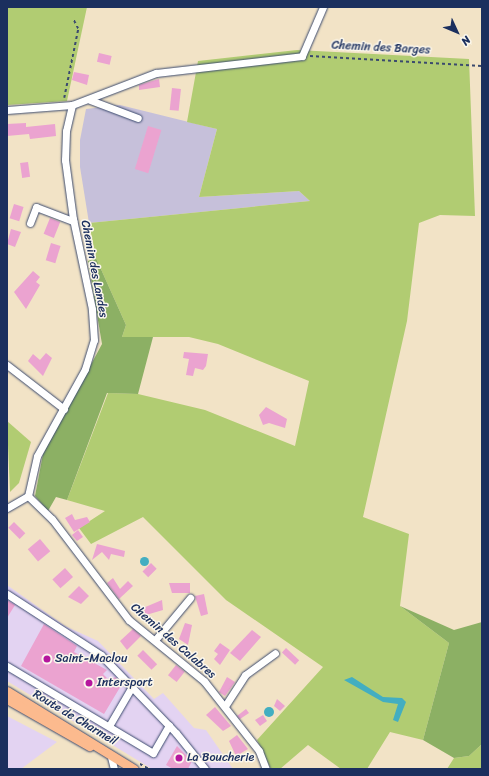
<!DOCTYPE html>
<style>
body{margin:0}
#map{position:relative;width:489px;height:776px;overflow:hidden;background:#f2e3c6;font-family:Sriracha,sans-serif}
div>[style]{position:absolute}
.built>*{inset:0;background:#e3d3f2}
.industrial>*{inset:0;background:#c6c0da}
.green>*{inset:0;background:#b1cc72}
.forest>*{inset:0;background:#8cb064}
.water>*{inset:0;background:#43aec1}
.round{border-radius:50%}
.building>*{inset:0;background:#eba3d0;transform-origin:0 0}
.path>*{height:1.5px;margin-top:-0.75px;transform-origin:0;background:repeating-linear-gradient(90deg,#3b4a6e 0 3px,transparent 0 6px)}
.roads{filter:drop-shadow(0 0 1px #3b4a6e) drop-shadow(0 0 1px #3b4a6e)}
.minor>*{height:7px;margin:-3.5px;padding:0 3.5px;transform-origin:3.5px;border-radius:3.5px;background:#fff}
.major>*{height:9px;margin:-4.5px;padding:0 4.5px;transform-origin:4.5px;border-radius:4.5px;background:#fcba8e}
.dots>*{width:11px;height:11px;translate:-50% -50%;box-sizing:border-box;border:2px solid #fbf7ec;border-radius:50%}
span{translate:-50% -50%;white-space:nowrap;text-align:center;line-height:1.15;-webkit-text-stroke:3px #fbf7ec;paint-order:stroke}
.street-label{font-size:12px;color:#1b2f5e}
.poi-label{font-size:12px;color:#1b2f5e}
.left{translate:0 -50%;text-align:left}
.frame{position:absolute;inset:0;border:8px solid #1b2f5e;pointer-events:none}
.north{position:absolute;left:437px;top:12px;width:40px;height:40px;-webkit-text-stroke:3px #fbf7ec;paint-order:stroke;rotate:134deg;font-size:11px;font-weight:700;line-height:16px;text-align:center;color:#1b2f5e}
.north::after{content:'';display:block;margin:auto;width:14px;height:18px;background:#1b2f5e;clip-path:polygon(50% 0,100% 100%,50% 72%,0 100%)}
</style>
<div id="map">
<div class="built">
<i style="clip-path:polygon(7px 585px,65px 626px,98px 641px,154px 699px,163px 693px,194px 728px,206px 730px,233px 769px,152px 769px,7px 681px)"></i>
<i style="clip-path:polygon(7px 716px,57px 742px,21px 769px,7px 769px)"></i>
</div>
<div class="industrial">
<i style="clip-path:polygon(120px 105px,217px 129px,199px 197px,299px 191px,310px 201px,89px 223px,80px 167px,80px 140px,86px 109px)"></i>
</div>
<div class="green">
<i style="clip-path:polygon(7px 7px,87px 7px,67px 101px,7px 105px)"></i>
<i style="clip-path:polygon(297px 50px,469px 59px,475px 216px,440px 215px,419px 223px,407px 321px,363px 517px,409px 534px,400px 606px,449px 643px,423px 740px,390px 732px,367px 769px,341px 769px,308px 745px,280px 769px,271px 769px,257px 740px,323px 667px,226px 600px,143px 517px,91px 544px,79px 528px,105px 511px,67px 500px,108px 393px,138px 394px,205px 410px,295px 446px,309px 381px,218px 344px,189px 337px,122px 337px,126px 325px,96px 258px,89px 223px,310px 201px,299px 191px,199px 197px,217px 129px,187px 122px,198px 61px)"></i>
<i style="clip-path:polygon(7px 421px,31px 442px,19px 483px,10px 492px)"></i>
<i style="clip-path:polygon(482px 744px,482px 769px,447px 769px,454px 758px,469px 756px)"></i>
</div>
<div class="forest">
<i style="clip-path:polygon(96px 258px,126px 325px,122px 337px,153px 337px,138px 394px,107px 393px,67px 500px,56px 497px,48px 511px,35px 496px,43px 454px,102px 344px,88px 261px)"></i>
<i style="clip-path:polygon(400px 606px,454px 630px,482px 622px,482px 744px,469px 756px,454px 758px,423px 740px,449px 643px)"></i>
</div>
<div class="water">
<i class="round" style="left:139.5px;top:556.5px;width:9px;height:9px"></i>
<i style="clip-path:polygon(352px 677px,383px 697px,402px 698px,406px 702px,398px 722px,393px 720px,398px 704px,383px 702px,344px 680px)"></i>
<i class="round" style="left:264px;top:707px;width:10px;height:10px"></i>
</div>
<div class="building">
<i style="left:99px;top:53px;width:13px;height:9px;rotate:13deg"></i>
<i style="clip-path:polygon(74px 72px,89px 75px,87px 85px,72px 80px)"></i>
<i style="clip-path:polygon(159px 79px,160px 87px,139px 90px,139px 85px)"></i>
<i style="left:172px;top:88px;width:9px;height:22px;rotate:6deg"></i>
<i style="clip-path:polygon(26px 123px,26px 127px,55px 124px,56px 136px,30px 139px,29px 134px,7px 136px,7px 124px)"></i>
<i style="left:148px;top:126px;width:14px;height:45px;rotate:17deg"></i>
<i style="left:28px;top:162px;width:15px;height:8px;rotate:82deg"></i>
<i style="left:14px;top:204px;width:10px;height:15px;rotate:17deg"></i>
<i style="left:50px;top:218px;width:11px;height:17px;rotate:22deg"></i>
<i style="clip-path:polygon(11px 229px,21px 232px,15px 247px,7px 244px)"></i>
<i style="left:51px;top:243px;width:10px;height:18px;rotate:17deg"></i>
<i style="clip-path:polygon(33px 271px,40px 277px,36px 282px,40px 285px,26px 309px,14px 292px)"></i>
<i style="clip-path:polygon(184px 352px,208px 354px,206px 366px,203px 370px,195px 368px,193px 376px,186px 375px,189px 359px,183px 358px)"></i>
<i style="clip-path:polygon(46px 353px,52px 358px,43px 376px,28px 361px,33px 354px,40px 360px)"></i>
<i style="clip-path:polygon(266px 407px,287px 419px,285px 428px,269px 423px,263px 425px,259px 415px)"></i>
<i style="clip-path:polygon(72px 514px,75px 520px,87px 517px,90px 522px,74px 532px,65px 518px)"></i>
<i style="left:14px;top:522px;width:16px;height:8px;rotate:45deg"></i>
<i style="clip-path:polygon(78px 530px,83px 537px,77px 541px,72px 535px)"></i>
<i style="left:40px;top:539px;width:16px;height:16px;rotate:50deg"></i>
<i style="clip-path:polygon(97px 544px,125px 551px,124px 557px,111px 554px,109px 560px,102px 552px,92px 560px)"></i>
<i style="left:151px;top:563px;width:8px;height:12px;rotate:45deg"></i>
<i style="left:65px;top:568px;width:12px;height:17px;rotate:48deg"></i>
<i style="clip-path:polygon(113px 578px,120px 589px,128px 581px,133px 586px,119px 599px,107px 583px)"></i>
<i style="clip-path:polygon(169px 583px,190px 583px,190px 593px,172px 593px)"></i>
<i style="clip-path:polygon(79px 586px,89px 596px,81px 604px,68px 597px)"></i>
<i style="clip-path:polygon(204px 594px,208px 614px,201px 616px,195px 596px)"></i>
<i style="clip-path:polygon(7px 600px,15px 605px,7px 618px)"></i>
<i style="clip-path:polygon(162px 600px,163px 610px,146px 615px,143px 608px)"></i>
<i style="clip-path:polygon(185px 623px,192px 625px,188px 645px,179px 639px)"></i>
<i style="clip-path:polygon(44px 624px,77px 646px,74px 652px,107px 670px,103px 674px,110px 681px,115px 677px,122px 684px,104px 714px,21px 666px)"></i>
<i style="clip-path:polygon(133px 629px,141px 636px,127px 650px,120px 641px)"></i>
<i style="clip-path:polygon(252px 630px,261px 637px,240px 661px,230px 653px)"></i>
<i style="clip-path:polygon(220px 643px,230px 650px,220px 665px,214px 659px,218px 654px,214px 651px)"></i>
<i style="left:286px;top:648px;width:18px;height:6px;rotate:43deg"></i>
<i style="left:143px;top:650px;width:20px;height:8px;rotate:45deg"></i>
<i style="left:176px;top:665px;width:11px;height:13px;rotate:38deg"></i>
<i style="clip-path:polygon(227px 677px,235px 682px,225px 696px,219px 692px)"></i>
<i style="clip-path:polygon(277px 699px,285px 706px,280px 711px,274px 706px)"></i>
<i style="clip-path:polygon(215px 707px,231px 726px,223px 731px,206px 715px)"></i>
<i style="clip-path:polygon(246px 709px,249px 713px,240px 719px,237px 716px)"></i>
<i style="clip-path:polygon(263px 715px,267px 721px,260px 726px,255px 720px)"></i>
<i style="clip-path:polygon(237px 735px,248px 749px,236px 756px,229px 741px)"></i>
<i style="clip-path:polygon(177px 746px,192px 761px,188px 769px,173px 769px,166px 765px)"></i>
</div>
<div class="path">
<i style="left:310px;top:56px;width:172px;rotate:3.3deg"></i>
<i style="left:64px;top:98px;width:70px;rotate:-78.5deg"></i>
<i style="left:78px;top:29px;width:11px;rotate:-117deg"></i>
<i style="left:140px;top:764px;width:10px;rotate:29deg"></i>
</div>
<div class="roads">
<div class="minor">
<i style="left:90px;top:100px;width:51px;rotate:20.6deg"></i>
<i style="left:7px;top:110px;width:65px;rotate:-4.4deg"></i>
<i style="left:72px;top:105px;width:90px;rotate:-20.9deg"></i>
<i style="left:156px;top:73px;width:147px;rotate:-6.6deg"></i>
<i style="left:302px;top:56px;width:53px;rotate:-66.8deg"></i>
<i style="left:30px;top:223px;width:17px;rotate:-69deg"></i>
<i style="left:36px;top:207px;width:40px;rotate:21deg"></i>
<i style="left:7px;top:365px;width:72px;rotate:37.7deg"></i>
<i style="left:28px;top:496px;width:41px;rotate:-77.3deg"></i>
<i style="left:37px;top:456px;width:99px;rotate:-61.1deg"></i>
<i style="left:85px;top:369px;width:30px;rotate:-73deg"></i>
<i style="left:94px;top:340px;width:31px;rotate:-94deg"></i>
<i style="left:92px;top:309px;width:92px;rotate:-101.9deg"></i>
<i style="left:73px;top:219px;width:60px;rotate:-97.7deg"></i>
<i style="left:65px;top:160px;width:29px;rotate:-88deg"></i>
<i style="left:66px;top:131px;width:27px;rotate:-77deg"></i>
<i style="left:28px;top:496px;width:33px;rotate:44deg"></i>
<i style="left:52px;top:519px;width:127px;rotate:52.7deg"></i>
<i style="left:129px;top:620px;width:97px;rotate:39.1deg"></i>
<i style="left:204px;top:681px;width:89px;rotate:51.8deg"></i>
<i style="left:259px;top:751px;width:19px;rotate:69deg"></i>
<i style="left:7px;top:508px;width:24px;rotate:-30deg"></i>
<i style="left:7px;top:594px;width:112px;rotate:33deg"></i>
<i style="left:101px;top:655px;width:108px;rotate:46.1deg"></i>
<i style="left:176px;top:733px;width:46px;rotate:51.1deg"></i>
<i style="left:155px;top:640px;width:55px;rotate:-50.2deg"></i>
<i style="left:7px;top:666px;width:170px;rotate:30.8deg"></i>
<i style="left:153px;top:753px;width:32px;rotate:-60deg"></i>
<i style="left:225px;top:706px;width:37px;rotate:-57deg"></i>
<i style="left:245px;top:675px;width:37px;rotate:-36deg"></i>
<i style="left:109px;top:726px;width:48px;rotate:-59.7deg"></i>
<i style="left:111px;top:757px;width:12px;rotate:76deg"></i>
</div>
<div class="major">
<i style="left:7px;top:691px;width:149px;rotate:31.6deg"></i>
<i style="left:7px;top:699px;width:95px;rotate:29.8deg"></i>
</div>
</div>
<div class="dots">
<i style="left:47px;top:659px;background:#b5179e"></i>
<i style="left:89px;top:683px;background:#b5179e"></i>
<i style="left:179px;top:758px;background:#b5179e"></i>
</div>
<div class="street-label">
<span style="left:381px;top:48px;rotate:3deg">Chemin des Barges</span>
<span style="left:94px;top:269px;rotate:79deg">Chemin des Landes</span>
<span style="left:173px;top:641px;rotate:41deg">Chemin des Calabres</span>
<span style="left:75px;top:718px;rotate:31deg">Route de Charmeil</span>
</div>
<div class="poi-label">
<span class="left" style="left:55px;top:659px">Saint-Maclou</span>
<span class="left" style="left:97px;top:683px">Intersport</span>
<span class="left" style="left:187px;top:758px">La Boucherie</span>
</div>
<div class="frame"></div>
<div class="north">N</div>
</div>
